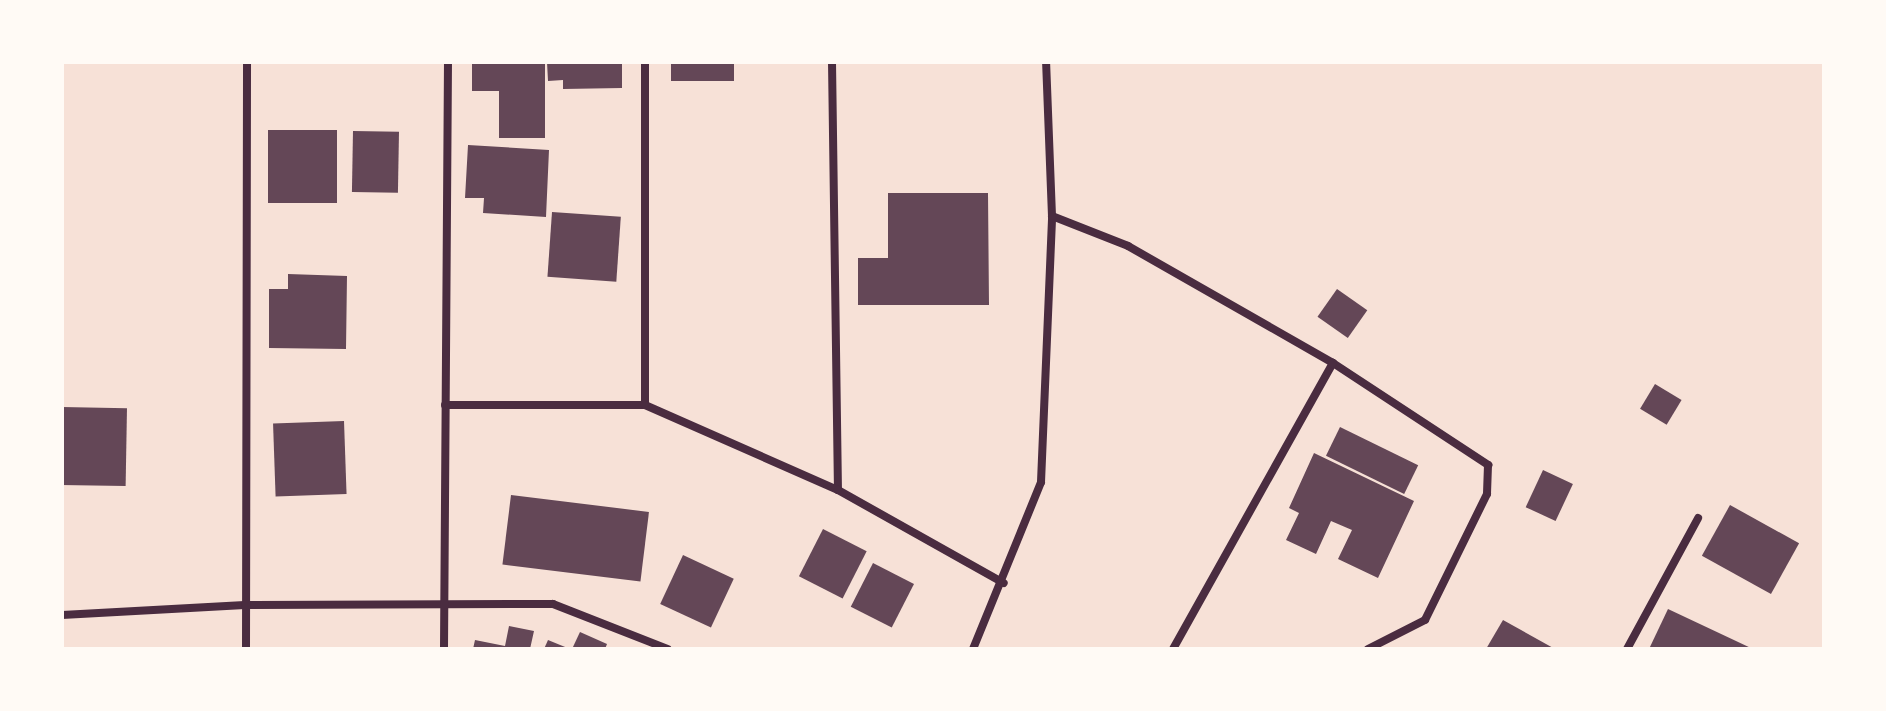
<!DOCTYPE html>
<style>
body{margin:0}
#map{position:relative;width:1886px;height:711px;overflow:hidden;background:#f7e1d7;font-family:"Archivo Narrow",sans-serif}
div>[style]{position:absolute}
.building>*{inset:0;background:#644757;transform-origin:0 0}
.minor>*{height:8px;margin:-4px;padding:0 4px;transform-origin:4px;border-radius:4px;background:#4a2c40}
span{translate:-50% -50%;white-space:nowrap;text-align:center;line-height:1.15;-webkit-text-stroke:6px #fffaf5;paint-order:stroke}
.frame{position:absolute;inset:0;border:64px solid #fffaf5;pointer-events:none}
</style>
<div id="map">
<div class="building">
<i style="clip-path:polygon(472px 62px,545px 62px,545px 138px,499px 138px,499px 91px,472px 91px)"></i>
<i style="clip-path:polygon(547px 62px,622px 62px,622px 88px,563px 89px,563px 80px,548px 81px)"></i>
<i style="left:671px;top:62px;width:63px;height:19px"></i>
<i style="left:337px;top:130px;width:73px;height:69px;rotate:90deg"></i>
<i style="left:353px;top:131px;width:46px;height:61px;rotate:1deg"></i>
<i style="clip-path:polygon(468px 145px,549px 150px,546px 217px,483px 213px,484px 198px,465px 198px)"></i>
<i style="clip-path:polygon(888px 193px,988px 193px,989px 305px,858px 305px,858px 258px,888px 258px)"></i>
<i style="left:552px;top:212px;width:69px;height:65px;rotate:4deg"></i>
<i style="clip-path:polygon(288px 274px,347px 276px,346px 349px,269px 348px,269px 289px,288px 289px)"></i>
<i style="left:1337px;top:289px;width:37px;height:34px;rotate:35deg"></i>
<i style="left:1655px;top:384px;width:31px;height:29px;rotate:31deg"></i>
<i style="left:62px;top:407px;width:65px;height:78px;rotate:1deg"></i>
<i style="left:344px;top:421px;width:73px;height:71px;rotate:88deg"></i>
<i style="left:1340px;top:427px;width:87px;height:32px;rotate:26deg"></i>
<i style="clip-path:polygon(1314px 453px,1414px 501px,1378px 578px,1338px 559px,1352px 530px,1331px 521px,1316px 554px,1286px 540px,1299px 513px,1289px 508px)"></i>
<i style="left:1543px;top:470px;width:33px;height:41px;rotate:25deg"></i>
<i style="left:511px;top:495px;width:139px;height:70px;rotate:7deg"></i>
<i style="left:1730px;top:505px;width:79px;height:58px;rotate:29deg"></i>
<i style="left:823px;top:529px;width:49px;height:53px;rotate:27deg"></i>
<i style="left:683px;top:555px;width:56px;height:54px;rotate:25deg"></i>
<i style="left:873px;top:563px;width:46px;height:49px;rotate:27deg"></i>
<i style="clip-path:polygon(1668px 609px,1753px 649px,1649px 649px)"></i>
<i style="clip-path:polygon(1503px 620px,1555px 649px,1486px 649px)"></i>
<i style="clip-path:polygon(509px 626px,534px 631px,530px 649px,473px 649px,475px 640px,505px 646px)"></i>
<i style="clip-path:polygon(580px 632px,607px 644px,605px 649px,572px 649px)"></i>
<i style="clip-path:polygon(548px 640px,570px 649px,544px 649px)"></i>
</div>
<div class="minor">
<i style="left:645px;top:62px;width:343px;rotate:90deg"></i>
<i style="left:832px;top:62px;width:428px;rotate:89.2deg"></i>
<i style="left:1052px;top:216px;width:82px;rotate:21.5deg"></i>
<i style="left:1128px;top:246px;width:236px;rotate:29.7deg"></i>
<i style="left:1333px;top:363px;width:186px;rotate:33.3deg"></i>
<i style="left:1488px;top:465px;width:29px;rotate:92deg"></i>
<i style="left:1487px;top:494px;width:140px;rotate:116.2deg"></i>
<i style="left:1425px;top:620px;width:64px;rotate:153deg"></i>
<i style="left:445px;top:405px;width:200px"></i>
<i style="left:645px;top:405px;width:211px;rotate:23.8deg"></i>
<i style="left:838px;top:490px;width:190px;rotate:29.3deg"></i>
<i style="left:62px;top:615px;width:183px;rotate:-3.1deg"></i>
<i style="left:245px;top:605px;width:308px;rotate:-0.2deg"></i>
<i style="left:553px;top:604px;width:123px;rotate:21.4deg"></i>
<i style="left:246px;top:649px;width:587px;rotate:-89.9deg"></i>
<i style="left:444px;top:649px;width:587px;rotate:-89.61deg"></i>
<i style="left:973px;top:649px;width:180px;rotate:-67.8deg"></i>
<i style="left:1041px;top:482px;width:266px;rotate:-87.6deg"></i>
<i style="left:1052px;top:216px;width:154px;rotate:-92.2deg"></i>
<i style="left:1173px;top:649px;width:328px;rotate:-60.8deg"></i>
<i style="left:1627px;top:649px;width:149px;rotate:-61.5deg"></i>
</div>
<div class="frame"></div>
</div>
